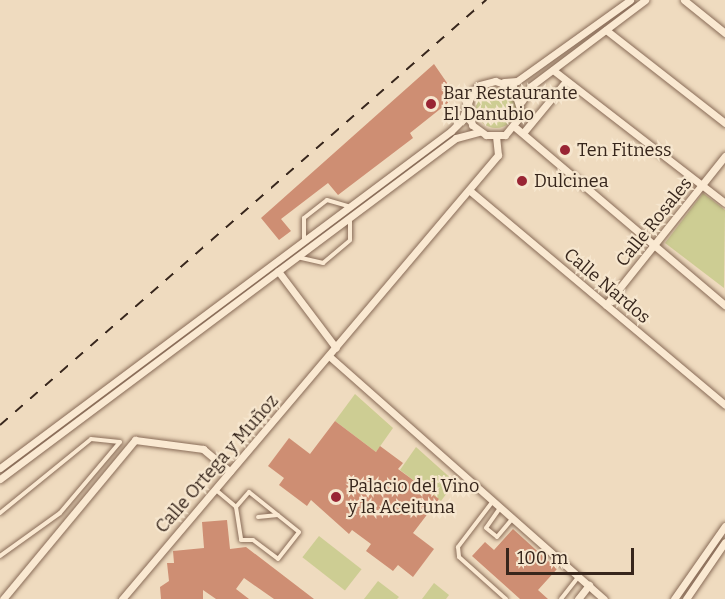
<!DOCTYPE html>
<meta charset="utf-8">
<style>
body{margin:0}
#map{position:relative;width:725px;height:599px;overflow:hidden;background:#efdbbf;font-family:Bitter,serif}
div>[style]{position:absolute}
.green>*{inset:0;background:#cdcd93;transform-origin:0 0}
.round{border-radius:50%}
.building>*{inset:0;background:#ce8e73}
.roads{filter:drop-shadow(0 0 2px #886b57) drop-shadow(0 0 2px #886b57)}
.service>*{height:4px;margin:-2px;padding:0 2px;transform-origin:2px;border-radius:2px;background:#fae9d2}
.minor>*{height:7px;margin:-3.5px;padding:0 3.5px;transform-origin:3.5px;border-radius:3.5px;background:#fae9d2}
.rail>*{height:2px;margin-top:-1px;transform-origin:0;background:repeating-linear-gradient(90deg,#37261c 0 10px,transparent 0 20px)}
.dots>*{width:16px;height:16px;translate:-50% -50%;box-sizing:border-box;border:3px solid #f6e6ce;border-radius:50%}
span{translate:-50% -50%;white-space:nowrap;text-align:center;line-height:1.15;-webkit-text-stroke:4.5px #f6e6ce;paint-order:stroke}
.poi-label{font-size:18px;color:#37261c}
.left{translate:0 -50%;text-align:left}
.street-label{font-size:18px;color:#37261c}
.scale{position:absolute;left:506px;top:548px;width:128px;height:27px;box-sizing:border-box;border:3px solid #37261c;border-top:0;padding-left:8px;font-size:18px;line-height:21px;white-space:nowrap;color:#37261c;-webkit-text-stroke:4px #f6e6ce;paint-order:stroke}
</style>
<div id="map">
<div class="green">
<i class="round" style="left:476px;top:88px;width:40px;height:40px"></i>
<i style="clip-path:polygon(703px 193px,725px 210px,724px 288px,665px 243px)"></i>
<i style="clip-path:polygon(355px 394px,393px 428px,376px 452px,335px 421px)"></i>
<i style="clip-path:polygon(416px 447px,455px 482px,441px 501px,400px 470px)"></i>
<i style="left:319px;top:536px;width:54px;height:27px;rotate:38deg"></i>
<i style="clip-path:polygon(378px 581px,399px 597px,397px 599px,364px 599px)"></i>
<i style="clip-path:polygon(434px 583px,449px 595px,446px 599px,422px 599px)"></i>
</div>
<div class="building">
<i style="clip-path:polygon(434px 64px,454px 93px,449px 102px,410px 133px,413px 138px,338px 195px,328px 183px,281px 219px,291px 231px,279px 240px,261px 218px)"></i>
<i style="clip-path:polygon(335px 421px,376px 452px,380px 446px,403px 463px,398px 469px,439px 499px,413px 533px,434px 549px,413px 577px,398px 565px,393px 571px,366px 551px,371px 544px,352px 530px,349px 534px,311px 500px,307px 506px,279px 485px,284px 478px,268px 466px,289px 438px,310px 454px)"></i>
<i style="clip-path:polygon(227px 520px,230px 549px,246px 547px,314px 599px,274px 599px,244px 578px,236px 589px,249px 599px,216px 599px,203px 590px,203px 599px,161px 599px,160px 587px,169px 581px,167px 563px,174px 563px,173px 551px,204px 548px,202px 522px)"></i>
<i style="clip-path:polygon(513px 529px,557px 569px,538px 590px,548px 599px,520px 599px,472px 556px,485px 542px,494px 550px)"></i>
</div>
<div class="roads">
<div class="service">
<i style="left:304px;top:240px;width:22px;rotate:-90deg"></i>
<i style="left:304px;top:218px;width:29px;rotate:-38deg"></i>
<i style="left:327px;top:200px;width:22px;rotate:16deg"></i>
<i style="left:297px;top:257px;width:27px;rotate:13deg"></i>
<i style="left:323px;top:263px;width:35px;rotate:-40deg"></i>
<i style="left:350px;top:240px;width:21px;rotate:-90deg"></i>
<i style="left:216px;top:490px;width:26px;rotate:40deg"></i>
<i style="left:236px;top:507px;width:33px;rotate:81deg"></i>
<i style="left:241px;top:540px;width:12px"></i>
<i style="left:253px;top:540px;width:31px;rotate:37deg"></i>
<i style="left:278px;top:559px;width:34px;rotate:-52deg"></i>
<i style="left:299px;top:532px;width:64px;rotate:-141.3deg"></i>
<i style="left:249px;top:492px;width:20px;rotate:131deg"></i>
<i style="left:493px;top:501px;width:58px;rotate:127.3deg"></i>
<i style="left:458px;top:547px;width:10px;rotate:84deg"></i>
<i style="left:459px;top:557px;width:63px;rotate:41.8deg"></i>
<i style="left:500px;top:508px;width:24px;rotate:125deg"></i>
<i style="left:486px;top:528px;width:14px;rotate:39deg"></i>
<i style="left:497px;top:537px;width:25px;rotate:-50deg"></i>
<i style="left:0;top:513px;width:117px;rotate:-39.1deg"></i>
<i style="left:91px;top:439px;width:29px;rotate:6deg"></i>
<i style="left:120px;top:442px;width:93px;rotate:130.2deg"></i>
<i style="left:60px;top:513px;width:74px;rotate:144.4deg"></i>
<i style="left:258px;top:517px;width:20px;rotate:-6deg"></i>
<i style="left:561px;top:599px;width:29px;rotate:-52deg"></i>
</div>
<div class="minor">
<i style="left:684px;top:0;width:53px;rotate:38.8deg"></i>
<i style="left:606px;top:30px;width:151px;rotate:38deg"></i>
<i style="left:553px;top:70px;width:217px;rotate:37.7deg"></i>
<i style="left:504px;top:82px;width:13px;rotate:-4deg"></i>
<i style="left:517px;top:81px;width:139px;rotate:-35.6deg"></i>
<i style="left:522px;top:101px;width:17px;rotate:-59deg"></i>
<i style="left:531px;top:86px;width:143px;rotate:-37deg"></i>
<i style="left:516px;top:128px;width:274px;rotate:40.3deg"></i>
<i style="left:523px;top:133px;width:67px;rotate:-50.4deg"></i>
<i style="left:469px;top:190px;width:334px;rotate:40deg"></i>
<i style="left:278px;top:271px;width:96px;rotate:53deg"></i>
<i style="left:606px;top:305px;width:191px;rotate:-51.4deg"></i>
<i style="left:329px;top:356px;width:367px;rotate:41.5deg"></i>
<i style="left:0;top:468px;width:563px;rotate:-36.77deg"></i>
<i style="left:451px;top:131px;width:16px;rotate:-45deg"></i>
<i style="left:462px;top:120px;width:18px;rotate:-71deg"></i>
<i style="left:468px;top:103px;width:13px;rotate:-67deg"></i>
<i style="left:473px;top:91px;width:9px;rotate:-41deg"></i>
<i style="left:480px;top:85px;width:16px;rotate:-15deg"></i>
<i style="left:495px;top:81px;width:19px;rotate:18deg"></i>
<i style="left:513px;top:87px;width:28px;rotate:72deg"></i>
<i style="left:522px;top:114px;width:27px;rotate:129deg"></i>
<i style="left:505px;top:135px;width:19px;rotate:180deg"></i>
<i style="left:486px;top:135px;width:17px;rotate:-144deg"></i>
<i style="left:472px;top:125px;width:22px;rotate:-100deg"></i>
<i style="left:0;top:479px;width:569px;rotate:-36.79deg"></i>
<i style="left:456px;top:138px;width:24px;rotate:-15deg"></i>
<i style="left:3px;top:599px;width:207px;rotate:-50.3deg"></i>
<i style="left:135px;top:440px;width:69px;rotate:7.5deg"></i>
<i style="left:203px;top:449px;width:35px;rotate:40deg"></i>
<i style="left:122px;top:599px;width:582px;rotate:-49.74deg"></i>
<i style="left:498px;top:155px;width:18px;rotate:-96deg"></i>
<i style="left:578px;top:599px;width:18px;rotate:-52deg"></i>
<i style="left:674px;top:599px;width:89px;rotate:-55.1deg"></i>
<i style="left:686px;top:599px;width:69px;rotate:-55.6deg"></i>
</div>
</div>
<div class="rail">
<i style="left:0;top:425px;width:646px;rotate:-41.17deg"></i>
</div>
<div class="dots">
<i style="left:431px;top:104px;background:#992534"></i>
<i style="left:565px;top:150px;background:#992534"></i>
<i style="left:522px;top:181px;background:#992534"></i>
<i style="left:336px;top:497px;background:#992534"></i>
</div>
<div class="poi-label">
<span class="left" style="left:443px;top:104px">Bar Restaurante<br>El Danubio</span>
<span class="left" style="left:577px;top:150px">Ten Fitness</span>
<span class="left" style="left:534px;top:181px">Dulcinea</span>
<span class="left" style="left:348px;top:497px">Palacio del Vino<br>y la Aceituna</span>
</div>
<div class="street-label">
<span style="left:654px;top:222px;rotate:-51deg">Calle Rosales</span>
<span style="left:607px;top:286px;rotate:40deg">Calle Nardos</span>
<span style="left:217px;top:464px;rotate:-49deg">Calle Ortega y Muñoz</span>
</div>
<div class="scale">100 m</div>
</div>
